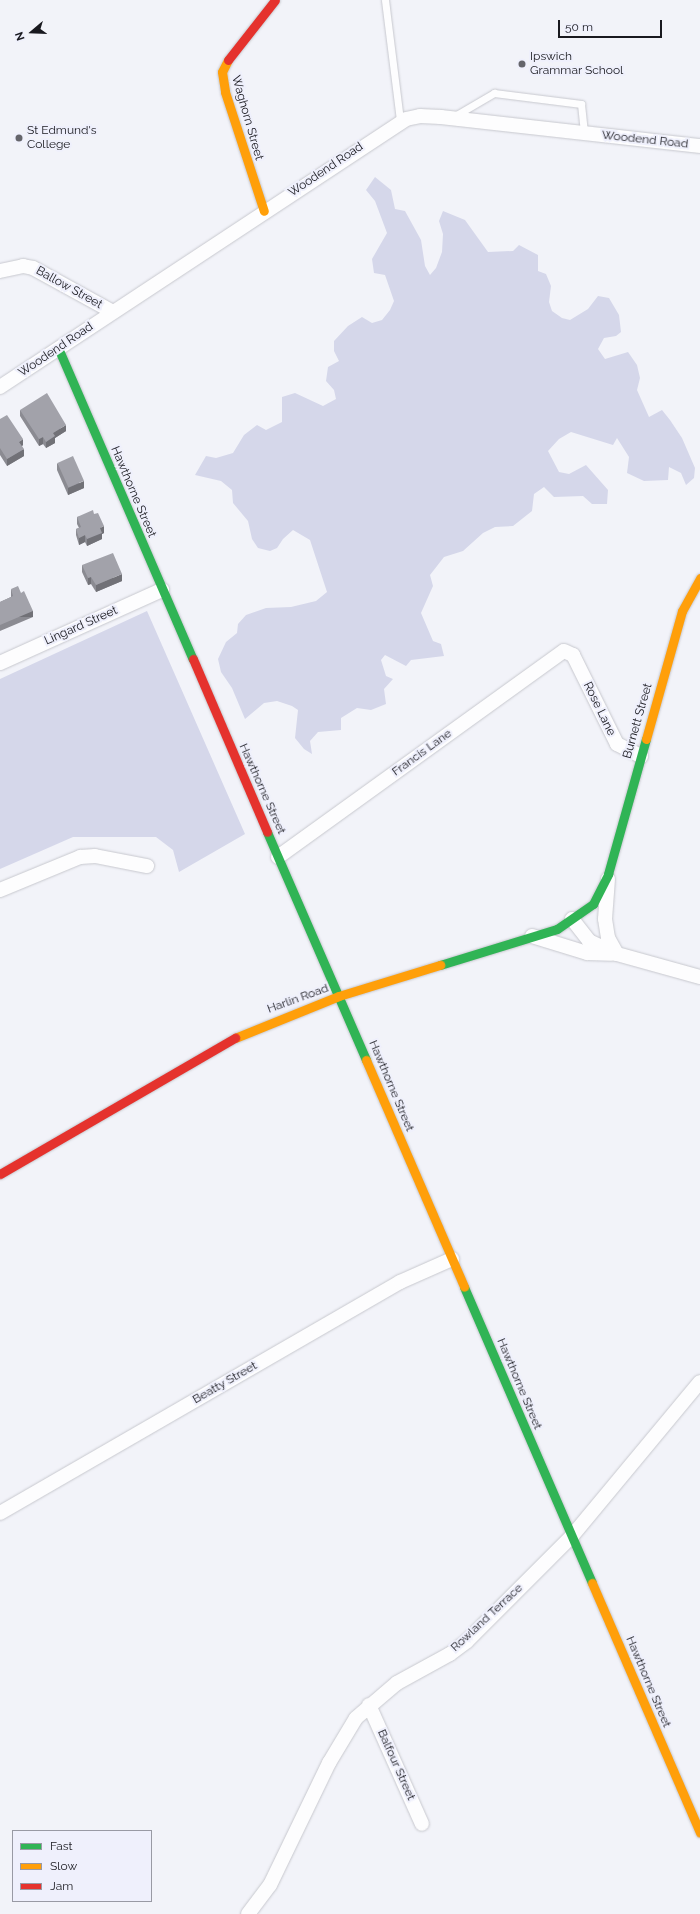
<!DOCTYPE html>
<style>
body{margin:0}
#map{position:relative;width:700px;height:1914px;overflow:hidden;background:#f2f3f9;font-family:Raleway,sans-serif}
div>[style]{position:absolute}
.green>*{inset:0;background:#d5d7ea}
.roads{filter:drop-shadow(0 0 1px #c7c8ce) drop-shadow(0 0 1px #c7c8ce)}
.lane>*{height:7px;margin:-3.5px;padding:0 3.5px;transform-origin:3.5px;border-radius:3.5px;background:#fdfdfe}
.street>*{height:14px;margin:-7px;padding:0 7px;transform-origin:7px;border-radius:7px;background:#fdfdfe}
.fast>*{height:9px;margin:-4.5px;padding:0 4.5px;transform-origin:4.5px;border-radius:4.5px;background:#30b455}
.slow>*{height:9px;margin:-4.5px;padding:0 4.5px;transform-origin:4.5px;border-radius:4.5px;background:#ff9f0a}
.jam>*{height:9px;margin:-4.5px;padding:0 4.5px;transform-origin:4.5px;border-radius:4.5px;background:#e5322d}
.wall>*{inset:0;background:#8b8b92}
.shaded-wall>*{inset:0;background:#717177;transform-origin:0 0}
.building>*{inset:0;background:#a2a2aa;transform-origin:0 0}
.dots>*{width:11px;height:11px;translate:-50% -50%;box-sizing:border-box;border:2px solid #eff0fc;border-radius:50%}
span{translate:-50% -50%;white-space:nowrap;text-align:center;line-height:1.15;-webkit-text-stroke:4px #eff0fc;paint-order:stroke}
.poi-label{font-size:12px;color:#19191f}
.left{translate:0 -50%;text-align:left}
.street-label{font-size:12px;color:#19191f}
.legend{position:absolute;left:12px;top:1830px;width:140px;height:72px;box-sizing:border-box;background:#eff0fc;border:1px solid #999aa4;margin:0;padding:5px 7px;list-style:none;font-size:12px;color:#19191f}
.legend li{display:flex;align-items:center;gap:8px;height:20px}
.legend b{width:20px;border:1px solid #999aa4}
.north{position:absolute;left:12px;top:12px;width:40px;height:40px;-webkit-text-stroke:3px #eff0fc;paint-order:stroke;rotate:251deg;font-size:11px;font-weight:700;line-height:16px;text-align:center;color:#19191f}
.north::after{content:'';display:block;margin:auto;width:14px;height:18px;background:#19191f;clip-path:polygon(50% 0,100% 100%,50% 72%,0 100%)}
.scale{position:absolute;left:558px;top:20px;width:104px;height:18px;box-sizing:border-box;border:2px solid #19191f;border-top:0;padding-left:5px;font-size:12px;line-height:14px;white-space:nowrap;color:#19191f;-webkit-text-stroke:3px #eff0fc;paint-order:stroke}
</style>
<div id="map">
<div class="green">
<i style="clip-path:polygon(375px 177px,391px 190px,395px 209px,405px 211px,421px 240px,425px 266px,430px 275px,436px 268px,442px 252px,443px 234px,439px 221px,443px 211px,465px 220px,488px 252px,513px 251px,519px 245px,538px 255px,538px 271px,546px 274px,551px 286px,549px 302px,552px 311px,562px 318px,570px 320px,588px 309px,598px 296px,609px 298px,619px 315px,621px 332px,616px 336px,604px 338px,598px 349px,605px 359px,628px 352px,637px 365px,640px 378px,637px 390px,649px 417px,662px 410px,670px 420px,682px 438px,695px 468px,694px 478px,686px 485px,681px 473px,669px 467px,668px 480px,644px 481px,627px 473px,629px 457px,617px 438px,613px 445px,571px 432px,559px 439px,548px 451px,559px 472px,569px 474px,586px 465px,608px 490px,607px 504px,592px 504px,583px 496px,554px 497px,544px 487px,534px 494px,532px 511px,513px 526px,495px 527px,483px 533px,463px 551px,444px 557px,430px 575px,433px 586px,421px 613px,433px 641px,441px 644px,444px 656px,411px 660px,406px 666px,385px 655px,381px 660px,386px 676px,393px 679px,384px 689px,386px 704px,371px 710px,357px 708px,341px 718px,341px 730px,318px 732px,310px 741px,312px 754px,304px 749px,295px 738px,298px 710px,292px 706px,277px 701px,264px 703px,245px 719px,232px 688px,221px 672px,218px 659px,226px 642px,237px 633px,238px 624px,246px 615px,266px 608px,291px 607px,316px 601px,327px 592px,310px 540px,293px 530px,283px 539px,277px 548px,270px 551px,258px 548px,252px 539px,248px 521px,233px 503px,232px 490px,221px 481px,195px 475px,206px 456px,216px 458px,233px 453px,244px 435px,257px 425px,266px 430px,282px 422px,282px 397px,295px 393px,323px 406px,336px 399px,334px 390px,326px 381px,328px 367px,339px 361px,334px 351px,334px 341px,348px 326px,362px 317px,372px 323px,382px 320px,390px 310px,394px 301px,385px 275px,374px 273px,372px 259px,387px 233px,375px 201px,366px 190px)"></i>
<i style="clip-path:polygon(147px 611px,245px 834px,179px 872px,173px 850px,156px 837px,73px 837px,0 869px,0 679px)"></i>
</div>
<div class="roads">
<div class="lane">
<i style="left:385px;top:0;width:122px;rotate:82.9deg"></i>
<i style="left:453px;top:117px;width:48px;rotate:-30.3deg"></i>
<i style="left:494px;top:93px;width:88px;rotate:7.2deg"></i>
<i style="left:581px;top:104px;width:29px;rotate:84deg"></i>
</div>
<div class="street">
<i style="left:0;top:271px;width:24px;rotate:-12deg"></i>
<i style="left:23px;top:266px;width:10px;rotate:11deg"></i>
<i style="left:33px;top:268px;width:91px;rotate:28.8deg"></i>
<i style="left:0;top:387px;width:486px;rotate:-33.4deg"></i>
<i style="left:406px;top:119px;width:14px;rotate:-12deg"></i>
<i style="left:420px;top:116px;width:21px;rotate:3deg"></i>
<i style="left:441px;top:117px;width:261px;rotate:6.4deg"></i>
<i style="left:0;top:663px;width:178px;rotate:-24.3deg"></i>
<i style="left:278px;top:857px;width:352px;rotate:-35.8deg"></i>
<i style="left:564px;top:651px;width:10px;rotate:24deg"></i>
<i style="left:573px;top:655px;width:99px;rotate:63.7deg"></i>
<i style="left:617px;top:744px;width:27px;rotate:27deg"></i>
<i style="left:608px;top:879px;width:40px;rotate:94.3deg"></i>
<i style="left:605px;top:919px;width:19px;rotate:81deg"></i>
<i style="left:608px;top:938px;width:18px;rotate:61deg"></i>
<i style="left:0;top:890px;width:87px;rotate:-22.4deg"></i>
<i style="left:80px;top:857px;width:15px;rotate:-4deg"></i>
<i style="left:95px;top:856px;width:53px;rotate:10.9deg"></i>
<i style="left:572px;top:919px;width:28px;rotate:52deg"></i>
<i style="left:589px;top:941px;width:31px;rotate:25deg"></i>
<i style="left:617px;top:954px;width:86px;rotate:15.5deg"></i>
<i style="left:532px;top:936px;width:58px;rotate:17.2deg"></i>
<i style="left:587px;top:953px;width:24px;rotate:2deg"></i>
<i style="left:0;top:1513px;width:462px;rotate:-30deg"></i>
<i style="left:400px;top:1282px;width:57px;rotate:-23.9deg"></i>
<i style="left:369px;top:1705px;width:130px;rotate:66deg"></i>
<i style="left:248px;top:1914px;width:36px;rotate:-53deg"></i>
<i style="left:270px;top:1885px;width:136px;rotate:-64.2deg"></i>
<i style="left:329px;top:1763px;width:52px;rotate:-59deg"></i>
<i style="left:356px;top:1718px;width:54px;rotate:-40.5deg"></i>
<i style="left:397px;top:1683px;width:60px;rotate:-28.7deg"></i>
<i style="left:450px;top:1654px;width:21px;rotate:-37deg"></i>
<i style="left:467px;top:1641px;width:148px;rotate:-45deg"></i>
<i style="left:572px;top:1536px;width:200px;rotate:-50.3deg"></i>
</div>
<div class="fast">
<i style="left:59px;top:350px;width:337px;rotate:66.6deg"></i>
<i style="left:267px;top:832px;width:249px;rotate:66.5deg"></i>
<i style="left:440px;top:965px;width:122px;rotate:-17.1deg"></i>
<i style="left:557px;top:929px;width:44px;rotate:-34.8deg"></i>
<i style="left:593px;top:904px;width:34px;rotate:-63deg"></i>
<i style="left:608px;top:874px;width:140px;rotate:-74.3deg"></i>
<i style="left:464px;top:1287px;width:322px;rotate:66.6deg"></i>
</div>
<div class="slow">
<i style="left:228px;top:60px;width:13px;rotate:117deg"></i>
<i style="left:222px;top:72px;width:20px;rotate:81deg"></i>
<i style="left:225px;top:92px;width:125px;rotate:71.9deg"></i>
<i style="left:646px;top:739px;width:133px;rotate:-74.3deg"></i>
<i style="left:682px;top:611px;width:38px;rotate:-61deg"></i>
<i style="left:235px;top:1038px;width:112px;rotate:-22deg"></i>
<i style="left:339px;top:996px;width:106px;rotate:-17.1deg"></i>
<i style="left:366px;top:1060px;width:247px;rotate:66.6deg"></i>
<i style="left:592px;top:1583px;width:272px;rotate:66.6deg"></i>
</div>
<div class="jam">
<i style="left:228px;top:60px;width:76px;rotate:-51.9deg"></i>
<i style="left:193px;top:659px;width:188px;rotate:66.8deg"></i>
<i style="left:0;top:1174px;width:272px;rotate:-30.1deg"></i>
</div>
</div>
<div class="wall">
<i style="clip-path:polygon(20px 410px,66px 431px,55px 438px,55px 443px,46px 448px,43px 444px,39px 446px,20px 416px)"></i>
<i style="clip-path:polygon(0 419px,23px 445px,22px 446px,24px 456px,7px 466px,0 455px)"></i>
<i style="clip-path:polygon(57px 463px,84px 488px,68px 495px,57px 470px)"></i>
<i style="clip-path:polygon(94px 514px,104px 533px,102px 534px,102px 539px,87px 546px,85px 542px,79px 545px,76px 535px,76px 529px,79px 528px,77px 524px,77px 517px)"></i>
<i style="clip-path:polygon(82px 565px,122px 581px,96px 592px,91px 584px,88px 585px,82px 572px)"></i>
<i style="clip-path:polygon(11px 589px,33px 617px,0 631px,0 602px,11px 597px)"></i>
</div>
<div class="shaded-wall">
<i style="clip-path:polygon(66px 425px,66px 431px,55px 438px,55px 443px,46px 448px,46px 442px,53px 433px)"></i>
<i style="clip-path:polygon(43px 437px,43px 444px,39px 446px,39px 439px)"></i>
<i style="clip-path:polygon(23px 439px,23px 445px,19px 448px,19px 442px)"></i>
<i style="clip-path:polygon(24px 449px,24px 456px,7px 466px,7px 459px)"></i>
<i style="clip-path:polygon(84px 481px,84px 488px,68px 495px,68px 488px)"></i>
<i style="clip-path:polygon(104px 526px,104px 533px,102px 534px,102px 539px,87px 546px,87px 539px,100px 528px)"></i>
<i style="clip-path:polygon(85px 535px,85px 542px,79px 545px,79px 538px)"></i>
<i style="clip-path:polygon(122px 574px,122px 581px,96px 592px,96px 585px)"></i>
<i style="clip-path:polygon(91px 577px,91px 584px,88px 585px,88px 578px)"></i>
<i style="left:33px;top:611px;width:6px;height:36px;rotate:90deg"></i>
</div>
<div class="building">
<i style="clip-path:polygon(47px 393px,66px 425px,53px 433px,55px 436px,46px 442px,43px 437px,39px 439px,20px 410px)"></i>
<i style="clip-path:polygon(7px 415px,23px 439px,19px 442px,24px 449px,7px 459px,0 448px,0 419px)"></i>
<i style="left:73px;top:456px;width:27px;height:17px;rotate:66deg"></i>
<i style="clip-path:polygon(93px 510px,94px 514px,98px 513px,104px 526px,100px 528px,102px 533px,87px 539px,85px 535px,79px 538px,76px 529px,81px 527px,77px 517px)"></i>
<i style="clip-path:polygon(113px 553px,122px 574px,96px 585px,91px 577px,88px 578px,82px 565px)"></i>
<i style="clip-path:polygon(18px 586px,21px 593px,24px 591px,33px 611px,0 625px,0 602px,13px 596px,11px 589px)"></i>
</div>
<div class="dots">
<i style="left:522px;top:64px;background:#65656b"></i>
<i style="left:19px;top:138px;background:#65656b"></i>
</div>
<div class="poi-label">
<span class="left" style="left:530px;top:64px">Ipswich<br>Grammar School</span>
<span class="left" style="left:27px;top:138px">St Edmund's<br>College</span>
</div>
<div class="street-label">
<span style="left:247px;top:118px;rotate:74deg">Waghorn Street</span>
<span style="left:645px;top:140px;rotate:6deg">Woodend Road</span>
<span style="left:326px;top:170px;rotate:-34deg">Woodend Road</span>
<span style="left:69px;top:288px;rotate:29deg">Ballow Street</span>
<span style="left:56px;top:350px;rotate:-34deg">Woodend Road</span>
<span style="left:133px;top:492px;rotate:67deg">Hawthorne Street</span>
<span style="left:81px;top:626px;rotate:-24deg">Lingard Street</span>
<span style="left:599px;top:709px;rotate:64deg">Rose Lane</span>
<span style="left:638px;top:721px;rotate:-74deg">Burnett Street</span>
<span style="left:422px;top:753px;rotate:-36deg">Francis Lane</span>
<span style="left:262px;top:789px;rotate:66deg">Hawthorne Street</span>
<span style="left:298px;top:999px;rotate:-20deg">Harlin Road</span>
<span style="left:391px;top:1086px;rotate:67deg">Hawthorne Street</span>
<span style="left:225px;top:1383px;rotate:-30deg">Beatty Street</span>
<span style="left:519px;top:1384px;rotate:67deg">Hawthorne Street</span>
<span style="left:487px;top:1618px;rotate:-43deg">Rowland Terrace</span>
<span style="left:648px;top:1682px;rotate:67deg">Hawthorne Street</span>
<span style="left:396px;top:1765px;rotate:66deg">Balfour Street</span>
</div>
<ul class="legend">
<li><b style="height:5px;background:#30b455"></b>Fast</li>
<li><b style="height:5px;background:#ff9f0a"></b>Slow</li>
<li><b style="height:5px;background:#e5322d"></b>Jam</li>
</ul>
<div class="north">N</div>
<div class="scale">50 m</div>
</div>
